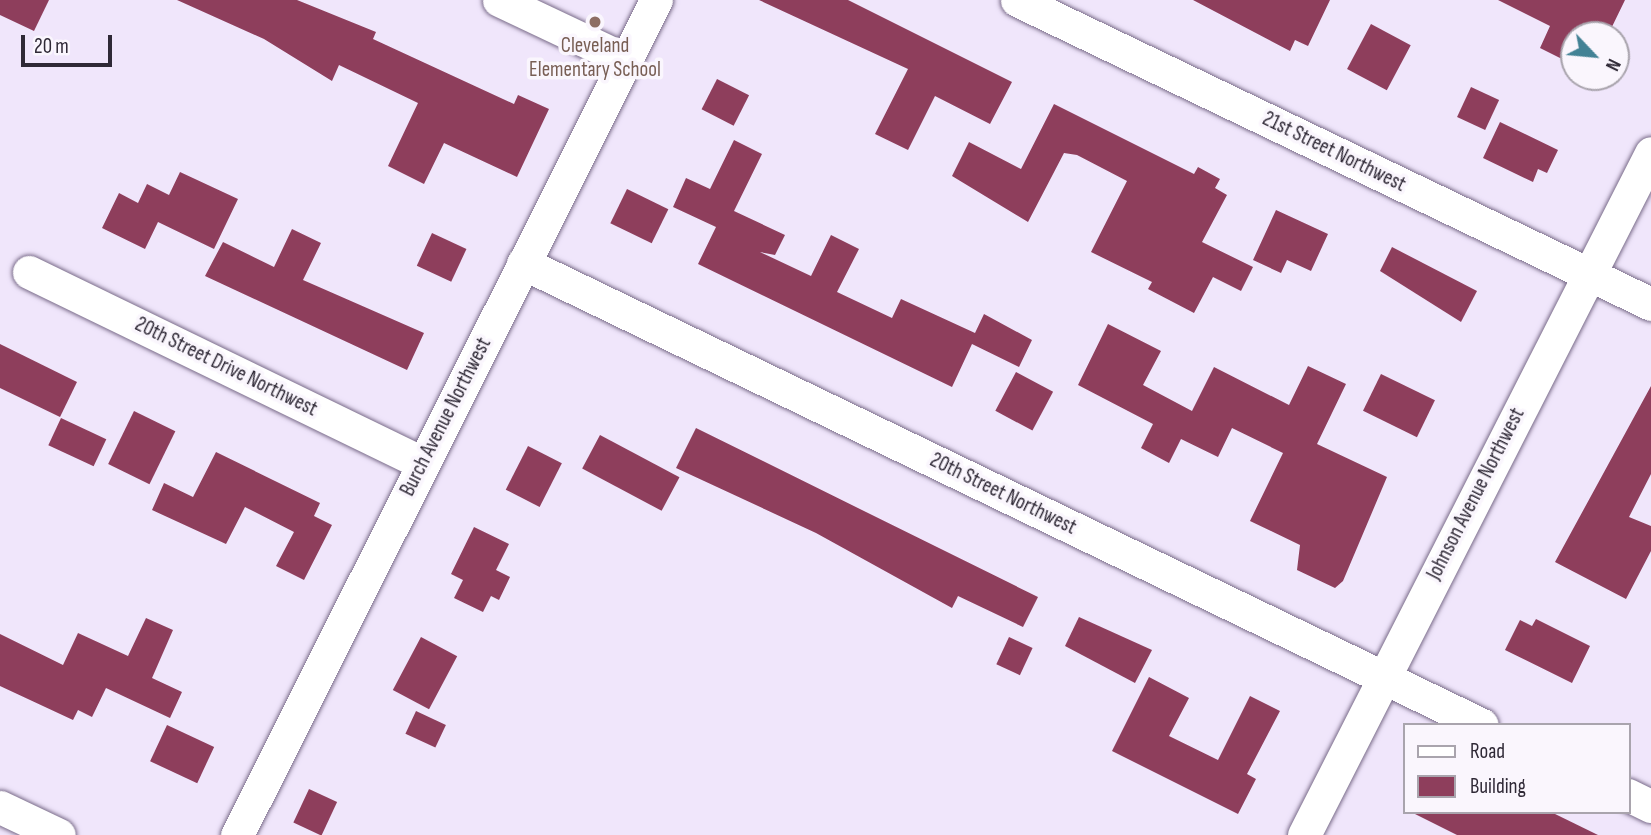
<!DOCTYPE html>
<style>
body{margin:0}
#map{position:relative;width:1651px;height:835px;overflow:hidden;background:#f0e6fb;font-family:"Sofia Sans Condensed",sans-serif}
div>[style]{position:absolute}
.building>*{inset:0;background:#8e3e5c;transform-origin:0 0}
.roads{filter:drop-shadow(0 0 2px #796b89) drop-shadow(0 0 2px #796b89)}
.minor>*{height:33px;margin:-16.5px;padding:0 16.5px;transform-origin:16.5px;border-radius:16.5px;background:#fff}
.dots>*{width:19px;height:19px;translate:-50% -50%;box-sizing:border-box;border:4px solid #faf6fd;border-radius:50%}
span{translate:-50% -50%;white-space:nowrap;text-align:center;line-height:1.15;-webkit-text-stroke:7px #faf6fd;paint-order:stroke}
.education-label{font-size:21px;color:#785e54}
.street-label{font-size:21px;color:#2f2936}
.legend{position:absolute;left:1403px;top:723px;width:228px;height:91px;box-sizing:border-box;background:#faf6fd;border:2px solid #a9a4ad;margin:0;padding:9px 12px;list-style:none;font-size:21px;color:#2f2936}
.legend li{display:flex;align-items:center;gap:14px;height:35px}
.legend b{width:35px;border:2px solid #a9a4ad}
.north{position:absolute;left:1560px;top:21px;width:70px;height:70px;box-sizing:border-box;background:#faf6fd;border:2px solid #a9a4ad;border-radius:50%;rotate:116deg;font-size:19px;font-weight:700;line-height:28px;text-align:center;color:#2f2936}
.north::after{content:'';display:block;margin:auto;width:24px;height:32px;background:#428295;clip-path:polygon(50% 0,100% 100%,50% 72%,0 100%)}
.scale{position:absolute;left:21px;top:35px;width:91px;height:32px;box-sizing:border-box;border:4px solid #2f2936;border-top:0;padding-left:9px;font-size:21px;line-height:24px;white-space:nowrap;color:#2f2936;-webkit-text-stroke:5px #faf6fd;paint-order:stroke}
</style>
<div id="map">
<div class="building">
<i style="clip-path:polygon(0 0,49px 0,34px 31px,0 15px)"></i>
<i style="clip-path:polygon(177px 0,297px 0,376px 32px,373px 39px,514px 104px,518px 95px,549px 109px,517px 177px,444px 143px,424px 184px,388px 166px,418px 103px,339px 65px,332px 81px,264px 39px)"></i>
<i style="clip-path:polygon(759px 0,848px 0,1012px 82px,990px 124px,935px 96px,908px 150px,875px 134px,908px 69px)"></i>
<i style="clip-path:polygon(1193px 0,1330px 0,1308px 46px,1295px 40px,1290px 51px)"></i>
<i style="clip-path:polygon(1498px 0,1625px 0,1608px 35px,1574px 35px,1574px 65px,1540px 48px,1550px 26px)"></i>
<i style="left:1371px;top:24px;width:45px;height:51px;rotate:28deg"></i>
<i style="left:717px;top:79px;width:36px;height:34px;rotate:27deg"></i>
<i style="left:1471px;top:87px;width:31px;height:33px;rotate:25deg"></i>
<i style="clip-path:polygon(1054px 104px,1194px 174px,1198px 167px,1220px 179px,1215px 188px,1227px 195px,1202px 242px,1253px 267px,1241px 291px,1213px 277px,1194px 313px,1148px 289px,1152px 282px,1091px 252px,1127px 181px,1077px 155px,1064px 153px,1028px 222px,952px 176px,969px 142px,1021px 169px)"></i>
<i style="clip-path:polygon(1500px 122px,1558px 150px,1547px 173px,1538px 169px,1533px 182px,1483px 158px)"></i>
<i style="clip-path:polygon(734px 140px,762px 154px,734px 211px,785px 235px,775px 255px,760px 252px,811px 276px,831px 235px,859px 249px,837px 292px,892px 318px,901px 299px,975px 333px,984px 314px,1032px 340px,1019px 367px,972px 344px,952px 387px,698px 264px,716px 227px,673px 207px,686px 178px,710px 189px)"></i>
<i style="clip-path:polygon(180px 172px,238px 199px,214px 249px,158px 222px,145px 249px,102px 228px,119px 193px,138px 203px,147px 184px,169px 195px)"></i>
<i style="left:627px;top:189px;width:46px;height:38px;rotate:26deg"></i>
<i style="clip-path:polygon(1276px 210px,1328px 234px,1311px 271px,1287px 260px,1281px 273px,1253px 260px)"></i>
<i style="clip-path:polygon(292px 229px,321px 243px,303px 280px,424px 333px,407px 370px,205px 276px,223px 242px,274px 267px)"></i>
<i style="left:432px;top:233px;width:38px;height:36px;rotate:25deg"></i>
<i style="clip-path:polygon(1392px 247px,1477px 291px,1461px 322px,1380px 271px)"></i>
<i style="clip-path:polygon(1108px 324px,1161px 351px,1143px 385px,1192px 411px,1214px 367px,1289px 405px,1308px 366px,1346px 384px,1317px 444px,1387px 477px,1343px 581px,1335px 588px,1297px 570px,1300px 545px,1250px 521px,1283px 453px,1232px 428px,1218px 457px,1181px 439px,1169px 463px,1141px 448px,1153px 424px,1078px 385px)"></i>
<i style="clip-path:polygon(0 344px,77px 382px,60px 417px,0 388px)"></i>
<i style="left:1016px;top:372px;width:42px;height:44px;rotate:28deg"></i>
<i style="left:1381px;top:374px;width:60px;height:41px;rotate:26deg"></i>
<i style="clip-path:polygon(1651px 386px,1651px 474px,1629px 517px,1651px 526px,1651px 551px,1626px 599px,1555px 562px)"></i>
<i style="left:134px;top:411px;width:46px;height:59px;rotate:26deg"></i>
<i style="left:61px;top:418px;width:50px;height:30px;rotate:25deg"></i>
<i style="clip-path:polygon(696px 428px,1038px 597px,1023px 627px,958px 596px,952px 608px,816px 533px,676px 468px)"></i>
<i style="left:600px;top:435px;width:90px;height:38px;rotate:28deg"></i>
<i style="left:528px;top:446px;width:38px;height:49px;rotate:27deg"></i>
<i style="clip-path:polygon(216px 452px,320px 503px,314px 516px,332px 525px,304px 580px,276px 566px,294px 532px,245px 507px,226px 544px,152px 510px,164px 483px,193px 497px)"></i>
<i style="clip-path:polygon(474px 527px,509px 544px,496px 570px,510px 577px,499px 600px,491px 596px,483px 612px,454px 598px,463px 580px,451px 574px)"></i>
<i style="clip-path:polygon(1079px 617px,1152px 650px,1135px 683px,1065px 646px)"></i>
<i style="clip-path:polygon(146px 618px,173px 630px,152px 678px,182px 692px,170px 718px,106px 688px,92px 717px,78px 710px,73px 720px,0 686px,0 634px,63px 665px,78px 633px,128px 656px)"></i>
<i style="clip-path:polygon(1536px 619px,1590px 646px,1572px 683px,1505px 650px,1520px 620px,1532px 626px)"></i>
<i style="left:421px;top:637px;width:41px;height:60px;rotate:28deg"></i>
<i style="left:1009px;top:637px;width:26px;height:30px;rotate:25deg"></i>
<i style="clip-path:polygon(1149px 677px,1189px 698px,1169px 736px,1218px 760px,1250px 696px,1280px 711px,1247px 774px,1256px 779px,1238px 814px,1112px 751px)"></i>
<i style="left:416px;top:711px;width:33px;height:25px;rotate:25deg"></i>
<i style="left:167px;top:725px;width:52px;height:40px;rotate:25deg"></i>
<i style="left:309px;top:789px;width:31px;height:37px;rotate:25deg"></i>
<i style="clip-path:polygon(1411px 812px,1551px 812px,1598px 835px,1457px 835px)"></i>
</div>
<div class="roads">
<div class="minor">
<i style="left:499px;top:0;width:140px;rotate:25.3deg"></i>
<i style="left:1017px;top:0;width:703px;rotate:25.62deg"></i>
<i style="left:523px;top:263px;width:1064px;rotate:25.72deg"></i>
<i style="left:29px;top:272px;width:437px;rotate:25.9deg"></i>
<i style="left:1628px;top:795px;width:25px;rotate:26deg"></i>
<i style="left:0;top:807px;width:65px;rotate:25.4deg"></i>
<i style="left:237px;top:835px;width:934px;rotate:-63.35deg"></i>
<i style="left:1304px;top:835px;width:765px;rotate:-63.03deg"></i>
</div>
</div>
<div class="dots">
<i style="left:595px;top:22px;background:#8d6e63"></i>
</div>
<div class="education-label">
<span style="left:595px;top:58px">Cleveland<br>Elementary School</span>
</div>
<div class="street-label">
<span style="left:1334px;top:152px;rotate:26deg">21st Street Northwest</span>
<span style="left:226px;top:367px;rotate:26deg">20th Street Drive Northwest</span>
<span style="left:446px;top:417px;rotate:-63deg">Burch Avenue Northwest</span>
<span style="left:1003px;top:494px;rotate:26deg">20th Street Northwest</span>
<span style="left:1476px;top:494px;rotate:-63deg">Johnson Avenue Northwest</span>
</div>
<ul class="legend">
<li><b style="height:9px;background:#fff"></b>Road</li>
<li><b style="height:19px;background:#8e3e5c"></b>Building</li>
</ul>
<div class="north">N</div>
<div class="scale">20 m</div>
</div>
